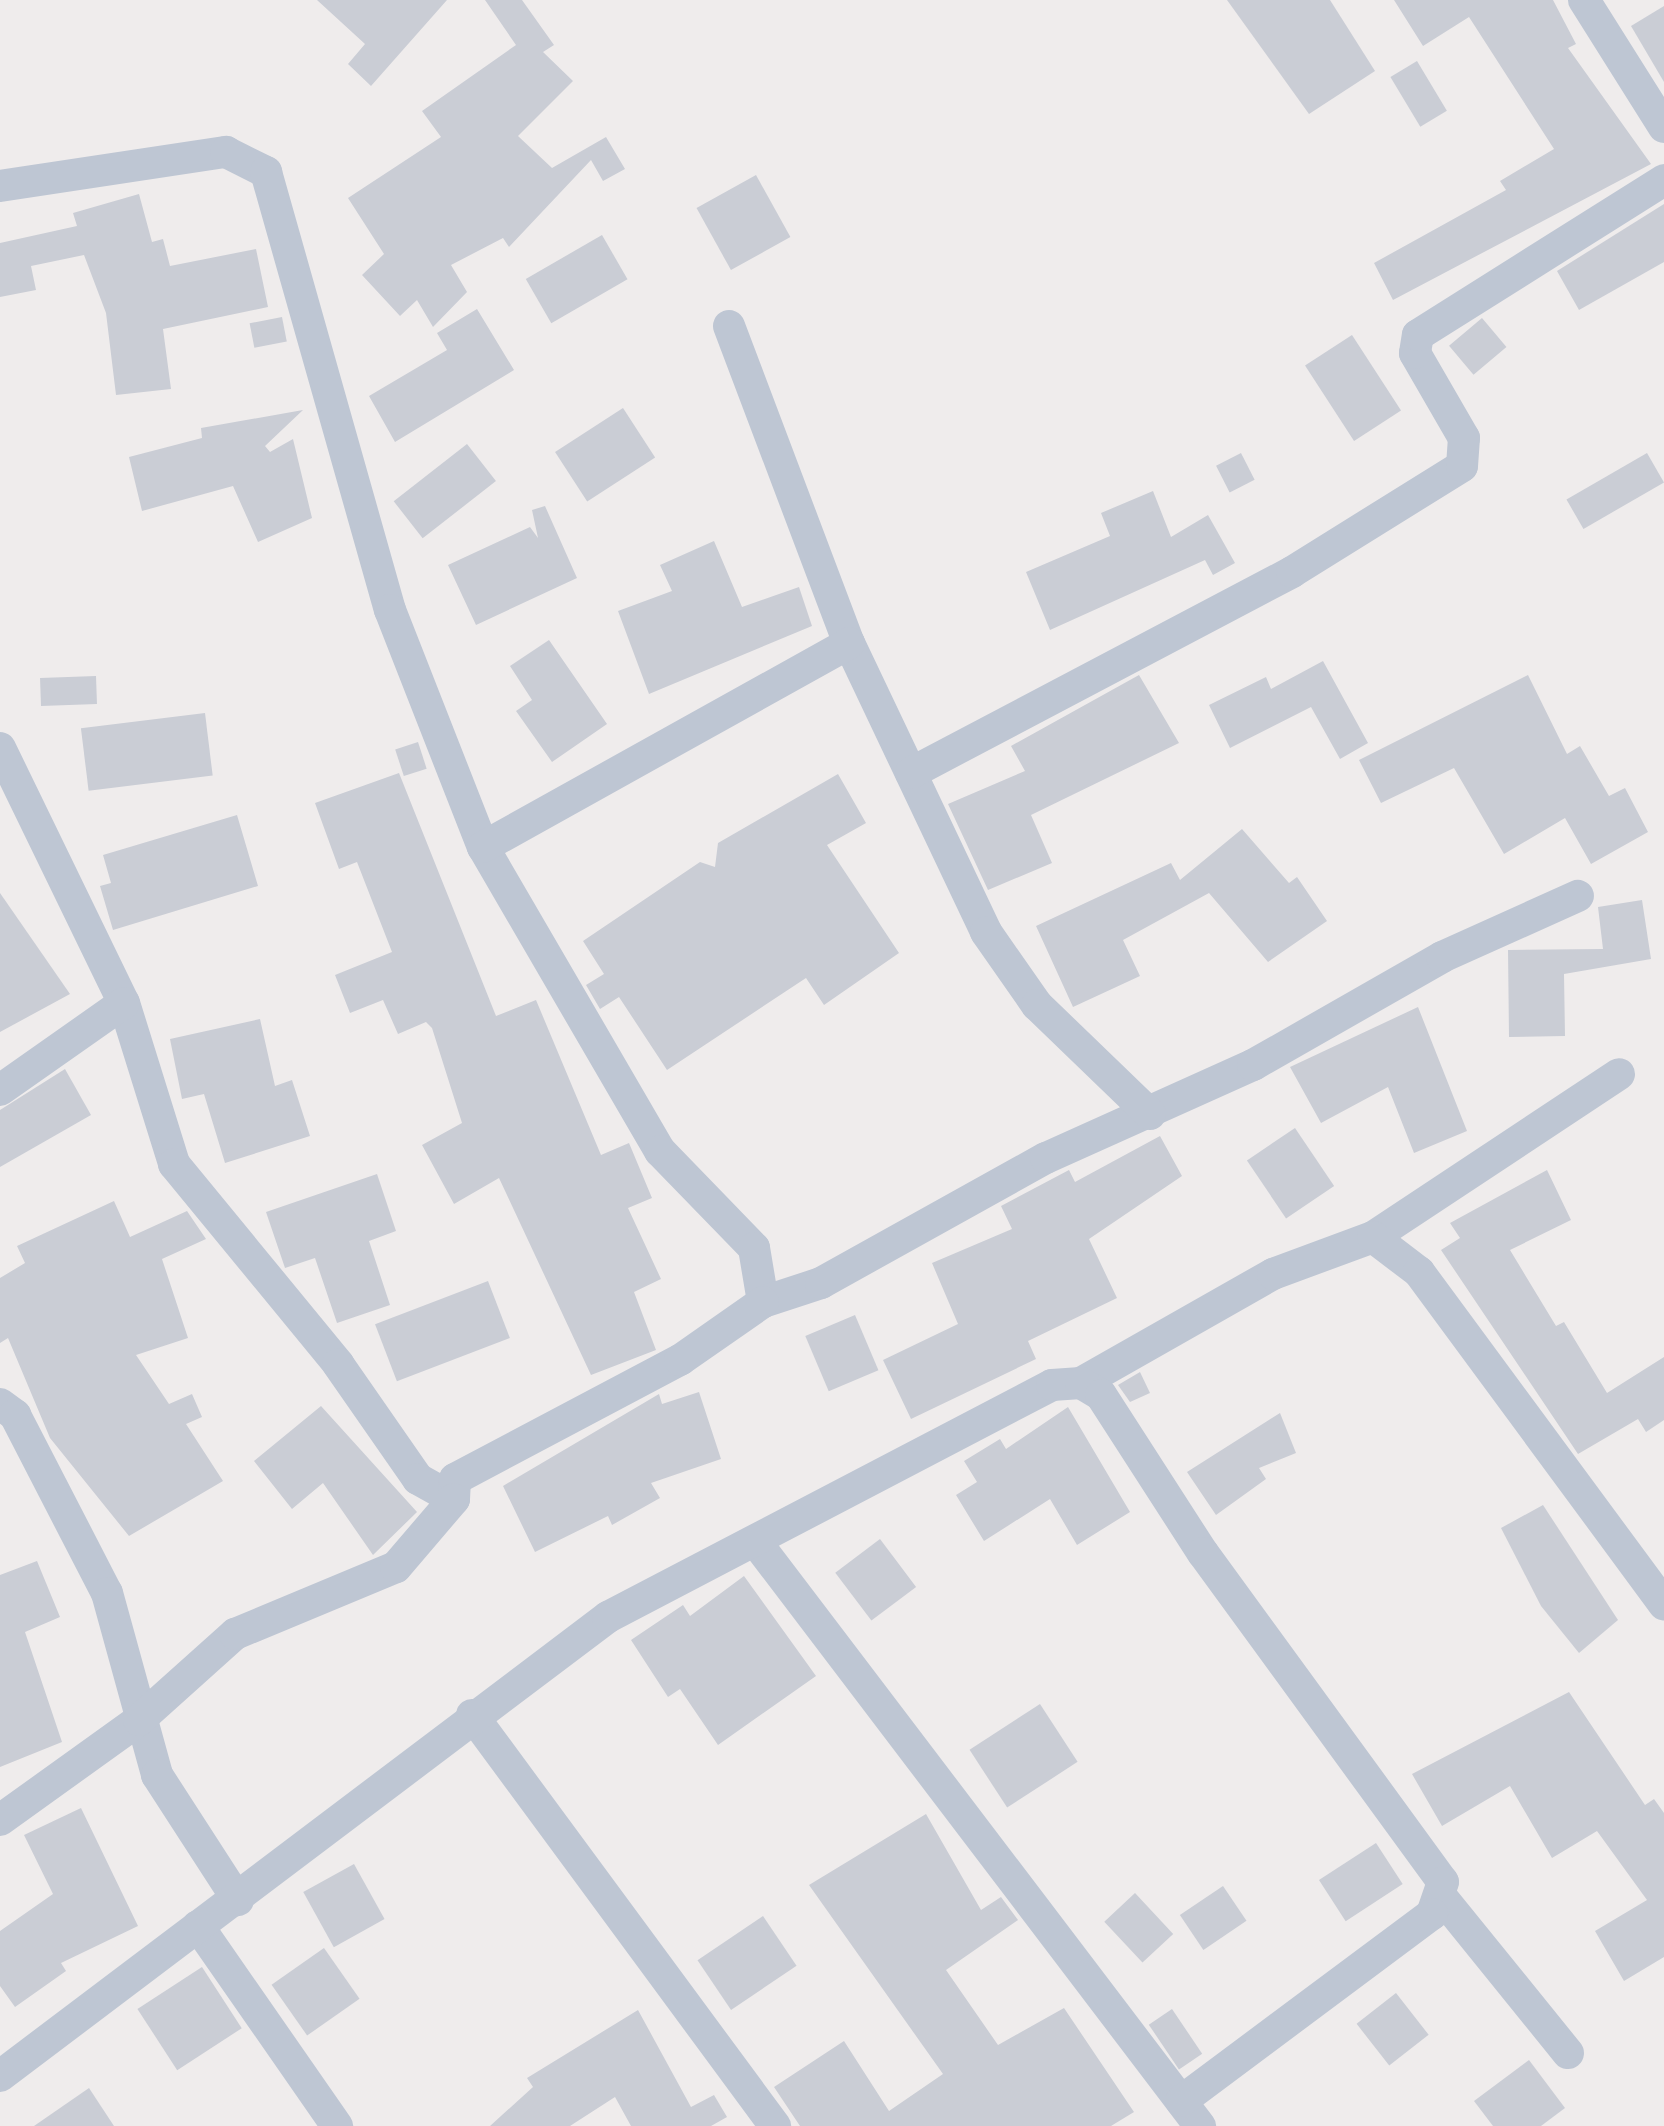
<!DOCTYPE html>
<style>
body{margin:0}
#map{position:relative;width:1664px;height:2126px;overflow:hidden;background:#efecec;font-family:Poppins,sans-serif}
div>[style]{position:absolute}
.building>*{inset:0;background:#cacdd5;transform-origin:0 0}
.street>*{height:32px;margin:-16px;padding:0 16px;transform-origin:16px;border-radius:16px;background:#bec6d3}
span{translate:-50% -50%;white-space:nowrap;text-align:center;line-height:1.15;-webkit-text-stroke:10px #fff;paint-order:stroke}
</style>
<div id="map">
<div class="building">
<i style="clip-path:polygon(317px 0,447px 0,371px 86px,348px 64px,365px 44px)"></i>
<i style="clip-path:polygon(485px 0,522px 0,554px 45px,543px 52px,573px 81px,518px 136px,552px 168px,606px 137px,625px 169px,603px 181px,591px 160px,509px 247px,503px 238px,451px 265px,467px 292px,433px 327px,417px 300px,400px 316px,362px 275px,384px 254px,348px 198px,441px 137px,422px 111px,516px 45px)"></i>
<i style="clip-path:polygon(1227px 0,1330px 0,1375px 71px,1309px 114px)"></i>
<i style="clip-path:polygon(1394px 0,1553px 0,1576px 44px,1568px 48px,1651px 164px,1393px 300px,1374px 263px,1506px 190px,1500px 181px,1554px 149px,1469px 17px,1423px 46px)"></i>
<i style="clip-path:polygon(1664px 6px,1664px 82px,1631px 26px)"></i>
<i style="left:1417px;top:61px;width:58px;height:31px;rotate:59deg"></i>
<i style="left:756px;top:175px;width:71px;height:68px;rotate:61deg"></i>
<i style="clip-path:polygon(139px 194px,152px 242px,163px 239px,170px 266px,256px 249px,268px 307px,163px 329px,171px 389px,116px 395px,106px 313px,84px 255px,31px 266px,36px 290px,0 297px,0 243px,77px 226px,73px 213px)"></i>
<i style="clip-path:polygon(1664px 204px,1664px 262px,1579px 310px,1557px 271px)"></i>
<i style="left:602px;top:235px;width:51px;height:88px;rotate:60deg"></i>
<i style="clip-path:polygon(477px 309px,514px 370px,395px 442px,369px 396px,447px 350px,437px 333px)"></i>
<i style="left:282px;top:317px;width:25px;height:33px;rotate:79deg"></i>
<i style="left:1482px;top:318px;width:38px;height:43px;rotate:50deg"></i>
<i style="left:1352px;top:335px;width:90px;height:56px;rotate:57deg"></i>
<i style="left:623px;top:408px;width:59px;height:81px;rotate:57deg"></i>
<i style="clip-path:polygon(303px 410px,265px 446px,270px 452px,293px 439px,312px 518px,258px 542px,233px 486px,142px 511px,129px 457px,202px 438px,201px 428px)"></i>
<i style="left:467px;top:444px;width:47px;height:93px;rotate:52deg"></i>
<i style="left:1241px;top:453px;width:30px;height:28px;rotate:63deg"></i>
<i style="left:1647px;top:453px;width:34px;height:93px;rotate:60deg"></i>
<i style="clip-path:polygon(1153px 491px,1171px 537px,1208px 515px,1235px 563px,1213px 575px,1205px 560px,1050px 630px,1026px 572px,1110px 536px,1101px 513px)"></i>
<i style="clip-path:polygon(545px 506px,577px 578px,476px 625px,448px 565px,530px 527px,538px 538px,532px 510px)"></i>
<i style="clip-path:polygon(714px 541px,742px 607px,799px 587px,812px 626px,649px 694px,618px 611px,672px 591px,660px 565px)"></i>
<i style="clip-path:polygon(549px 640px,607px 724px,552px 762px,516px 711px,532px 700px,510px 666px)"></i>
<i style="clip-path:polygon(1323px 661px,1368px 743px,1340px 759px,1311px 707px,1230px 748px,1209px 705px,1266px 677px,1271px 689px)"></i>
<i style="clip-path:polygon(1139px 675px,1179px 743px,1031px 815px,1052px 863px,988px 890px,948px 804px,1025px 771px,1011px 746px)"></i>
<i style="clip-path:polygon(1528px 675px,1567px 754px,1580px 746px,1609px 796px,1625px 788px,1648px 832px,1591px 864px,1565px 818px,1504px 854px,1454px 768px,1381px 803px,1359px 760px)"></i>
<i style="left:96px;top:676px;width:28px;height:56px;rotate:88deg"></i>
<i style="left:205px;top:713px;width:63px;height:125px;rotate:83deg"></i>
<i style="left:418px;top:742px;width:28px;height:24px;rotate:72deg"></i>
<i style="clip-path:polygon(399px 773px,496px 1016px,536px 1000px,601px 1155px,629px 1143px,652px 1198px,628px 1208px,661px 1279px,634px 1292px,656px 1350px,591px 1375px,499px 1178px,454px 1204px,422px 1145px,462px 1123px,432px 1028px,426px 1022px,398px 1034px,383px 1000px,350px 1013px,335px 975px,392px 952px,357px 862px,339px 869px,315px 803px)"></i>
<i style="clip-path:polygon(838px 774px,866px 823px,827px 845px,899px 953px,824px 1005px,806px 978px,667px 1070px,619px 997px,600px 1009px,586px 985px,604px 974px,583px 941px,700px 862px,715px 867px,718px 843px)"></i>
<i style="clip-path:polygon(237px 815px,258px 886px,113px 930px,100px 886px,111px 883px,103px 855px)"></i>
<i style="clip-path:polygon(1242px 829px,1289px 883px,1297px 877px,1327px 921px,1268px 962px,1209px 893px,1123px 940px,1140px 976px,1073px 1007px,1036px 926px,1171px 863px,1180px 880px)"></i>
<i style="clip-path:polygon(0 893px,70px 994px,0 1032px)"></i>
<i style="clip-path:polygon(1642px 900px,1651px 959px,1564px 974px,1565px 1036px,1509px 1037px,1508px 950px,1603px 949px,1598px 907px)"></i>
<i style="clip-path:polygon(1418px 1007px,1467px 1131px,1414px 1153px,1388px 1087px,1321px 1123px,1290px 1067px)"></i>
<i style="clip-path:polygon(260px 1019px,275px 1086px,292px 1080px,310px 1136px,225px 1163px,204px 1094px,182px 1099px,170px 1039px)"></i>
<i style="clip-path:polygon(65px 1069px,91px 1115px,0 1167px,0 1110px)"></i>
<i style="left:1295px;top:1128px;width:70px;height:58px;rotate:56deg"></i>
<i style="clip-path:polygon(1160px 1136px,1182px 1176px,1089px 1239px,1117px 1298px,1028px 1341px,1036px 1359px,911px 1419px,883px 1360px,958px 1324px,932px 1263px,1012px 1229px,1001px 1206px,1069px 1170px,1075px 1182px)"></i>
<i style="clip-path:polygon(1547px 1170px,1571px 1220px,1510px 1250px,1556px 1326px,1564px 1322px,1607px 1393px,1664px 1357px,1664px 1420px,1646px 1432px,1638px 1419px,1578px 1454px,1441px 1250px,1460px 1238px,1450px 1223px)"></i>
<i style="clip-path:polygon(377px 1174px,396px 1231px,369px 1241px,390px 1305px,337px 1323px,315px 1258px,285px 1268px,266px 1212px)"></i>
<i style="clip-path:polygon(114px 1201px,130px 1237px,187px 1211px,206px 1239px,162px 1259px,188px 1338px,136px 1355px,169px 1404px,192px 1394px,202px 1417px,186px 1424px,223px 1481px,129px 1536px,50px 1438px,8px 1338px,0 1343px,0 1278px,25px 1263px,17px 1246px)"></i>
<i style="left:488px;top:1281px;width:61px;height:121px;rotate:69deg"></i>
<i style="left:855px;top:1315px;width:60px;height:54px;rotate:67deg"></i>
<i style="clip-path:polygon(1140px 1372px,1150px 1393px,1130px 1402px,1118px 1385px)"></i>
<i style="clip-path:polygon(699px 1392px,721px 1459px,651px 1483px,660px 1498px,612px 1525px,608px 1516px,535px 1552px,503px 1486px,659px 1394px,662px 1404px)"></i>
<i style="clip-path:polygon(321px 1406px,417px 1512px,373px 1555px,323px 1483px,292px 1509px,254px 1461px)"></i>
<i style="clip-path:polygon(1068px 1407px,1130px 1512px,1077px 1545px,1050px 1499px,984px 1541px,956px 1495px,977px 1482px,964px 1461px,1000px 1439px,1006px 1449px)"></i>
<i style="clip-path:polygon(1280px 1413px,1296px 1453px,1259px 1468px,1266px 1479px,1216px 1515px,1187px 1472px)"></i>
<i style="clip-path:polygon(1543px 1505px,1618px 1620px,1579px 1653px,1541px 1606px,1501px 1528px)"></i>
<i style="left:880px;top:1539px;width:60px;height:56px;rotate:53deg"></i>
<i style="clip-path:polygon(37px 1561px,60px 1617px,25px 1632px,62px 1742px,0 1767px,0 1575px)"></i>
<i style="clip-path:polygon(744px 1576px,816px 1676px,718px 1745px,680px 1689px,668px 1697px,631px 1640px,683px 1605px,690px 1616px)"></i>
<i style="clip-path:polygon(1569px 1692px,1645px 1805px,1654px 1799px,1664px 1813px,1664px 1957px,1624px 1981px,1595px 1931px,1647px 1900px,1597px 1831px,1552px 1858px,1510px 1786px,1442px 1826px,1412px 1774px)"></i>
<i style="left:1040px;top:1704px;width:69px;height:84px;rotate:57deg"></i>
<i style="clip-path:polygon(81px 1808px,138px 1926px,61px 1963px,66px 1971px,15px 2007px,0 1986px,0 1931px,53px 1894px,24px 1835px)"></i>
<i style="clip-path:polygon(926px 1814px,981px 1910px,1001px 1897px,1018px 1920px,946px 1970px,998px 2045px,1064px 2008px,1134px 2112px,1111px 2126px,800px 2126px,774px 2087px,844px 2041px,889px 2111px,943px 2074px,809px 1885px)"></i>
<i style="left:1376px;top:1843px;width:49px;height:68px;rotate:57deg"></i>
<i style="left:354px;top:1864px;width:63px;height:58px;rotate:61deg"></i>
<i style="left:1223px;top:1886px;width:42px;height:52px;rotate:56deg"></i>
<i style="left:1135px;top:1893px;width:56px;height:42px;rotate:47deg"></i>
<i style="left:763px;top:1916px;width:60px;height:79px;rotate:56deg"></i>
<i style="left:324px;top:1948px;width:62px;height:64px;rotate:55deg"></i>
<i style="left:202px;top:1967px;width:73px;height:77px;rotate:57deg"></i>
<i style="left:1396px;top:1993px;width:53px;height:50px;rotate:52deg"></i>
<i style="left:1172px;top:2009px;width:54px;height:28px;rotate:56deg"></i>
<i style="clip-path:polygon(638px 2010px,691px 2107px,714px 2095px,727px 2117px,711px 2126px,631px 2126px,615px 2097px,570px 2126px,490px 2126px,533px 2087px,527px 2078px)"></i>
<i style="clip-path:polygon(1529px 2060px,1565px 2108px,1541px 2126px,1493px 2126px,1474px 2101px)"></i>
<i style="clip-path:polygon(89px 2088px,114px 2126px,34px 2126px)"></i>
</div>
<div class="street">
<i style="left:1584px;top:0;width:150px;rotate:57.8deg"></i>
<i style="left:0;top:186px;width:229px;rotate:-8.6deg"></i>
<i style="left:226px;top:152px;width:45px;rotate:26.6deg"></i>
<i style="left:266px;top:172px;width:455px;rotate:74.2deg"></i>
<i style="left:390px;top:610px;width:255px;rotate:68.6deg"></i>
<i style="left:483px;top:847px;width:352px;rotate:59.8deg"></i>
<i style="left:660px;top:1151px;width:135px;rotate:45.9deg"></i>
<i style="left:754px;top:1248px;width:55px;rotate:80.5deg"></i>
<i style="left:763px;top:1302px;width:61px;rotate:-18.1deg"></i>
<i style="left:821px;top:1283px;width:257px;rotate:-29.1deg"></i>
<i style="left:1046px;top:1158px;width:227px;rotate:-24.2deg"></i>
<i style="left:1253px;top:1065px;width:218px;rotate:-29.7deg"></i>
<i style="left:1442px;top:957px;width:149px;rotate:-24.2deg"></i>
<i style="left:729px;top:326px;width:339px;rotate:69.3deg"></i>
<i style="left:849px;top:643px;width:320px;rotate:64.6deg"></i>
<i style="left:986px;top:932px;width:89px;rotate:55.1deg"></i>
<i style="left:1037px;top:1005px;width:157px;rotate:44deg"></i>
<i style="left:0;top:748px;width:284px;rotate:64.1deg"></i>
<i style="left:124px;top:1003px;width:169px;rotate:72.7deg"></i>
<i style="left:174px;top:1164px;width:259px;rotate:50.6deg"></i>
<i style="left:338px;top:1364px;width:140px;rotate:55.2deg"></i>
<i style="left:418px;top:1479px;width:41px;rotate:29.1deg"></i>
<i style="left:454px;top:1499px;width:20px;rotate:-87deg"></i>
<i style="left:455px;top:1479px;width:255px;rotate:-27.9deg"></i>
<i style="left:680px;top:1360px;width:101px;rotate:-34.9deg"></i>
<i style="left:911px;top:773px;width:431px;rotate:-27.8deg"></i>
<i style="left:1292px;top:572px;width:200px;rotate:-31.9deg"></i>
<i style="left:1462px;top:466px;width:28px;rotate:-86deg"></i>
<i style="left:1464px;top:438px;width:98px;rotate:-120deg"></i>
<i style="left:1415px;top:353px;width:18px;rotate:-81deg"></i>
<i style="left:1418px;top:335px;width:291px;rotate:-32.2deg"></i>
<i style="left:483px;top:847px;width:419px;rotate:-29.1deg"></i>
<i style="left:0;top:1090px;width:151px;rotate:-35.1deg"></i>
<i style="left:1373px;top:1237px;width:295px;rotate:-33.5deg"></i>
<i style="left:1081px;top:1383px;width:221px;rotate:-29.6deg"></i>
<i style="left:1273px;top:1274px;width:107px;rotate:-20.3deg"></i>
<i style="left:1373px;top:1237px;width:58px;rotate:37.3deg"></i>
<i style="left:1419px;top:1272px;width:413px;rotate:53.6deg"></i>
<i style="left:0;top:1404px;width:19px;rotate:36deg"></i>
<i style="left:15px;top:1415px;width:200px;rotate:62.7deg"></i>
<i style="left:107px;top:1593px;width:189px;rotate:74.6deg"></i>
<i style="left:157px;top:1775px;width:149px;rotate:57.1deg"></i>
<i style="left:756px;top:1542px;width:734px;rotate:52.76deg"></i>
<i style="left:472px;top:1715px;width:511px;rotate:53.6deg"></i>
<i style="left:0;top:1820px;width:171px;rotate:-35.7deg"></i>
<i style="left:139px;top:1720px;width:129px;rotate:-41.9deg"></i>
<i style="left:235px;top:1634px;width:174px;rotate:-22.6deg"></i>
<i style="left:396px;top:1567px;width:89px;rotate:-49.5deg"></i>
<i style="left:1444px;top:1900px;width:197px;rotate:51deg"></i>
<i style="left:198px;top:1926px;width:244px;rotate:55.2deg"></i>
<i style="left:0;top:2076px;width:762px;rotate:-37.05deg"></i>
<i style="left:608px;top:1617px;width:501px;rotate:-27.59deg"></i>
<i style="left:1052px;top:1385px;width:29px;rotate:-4deg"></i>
<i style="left:1081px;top:1383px;width:23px;rotate:31deg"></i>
<i style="left:1101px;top:1395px;width:188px;rotate:57.2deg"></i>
<i style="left:1203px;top:1553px;width:407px;rotate:53.9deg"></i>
<i style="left:1443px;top:1882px;width:34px;rotate:109deg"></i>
<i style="left:1432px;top:1914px;width:313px;rotate:143.3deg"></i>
</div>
</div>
